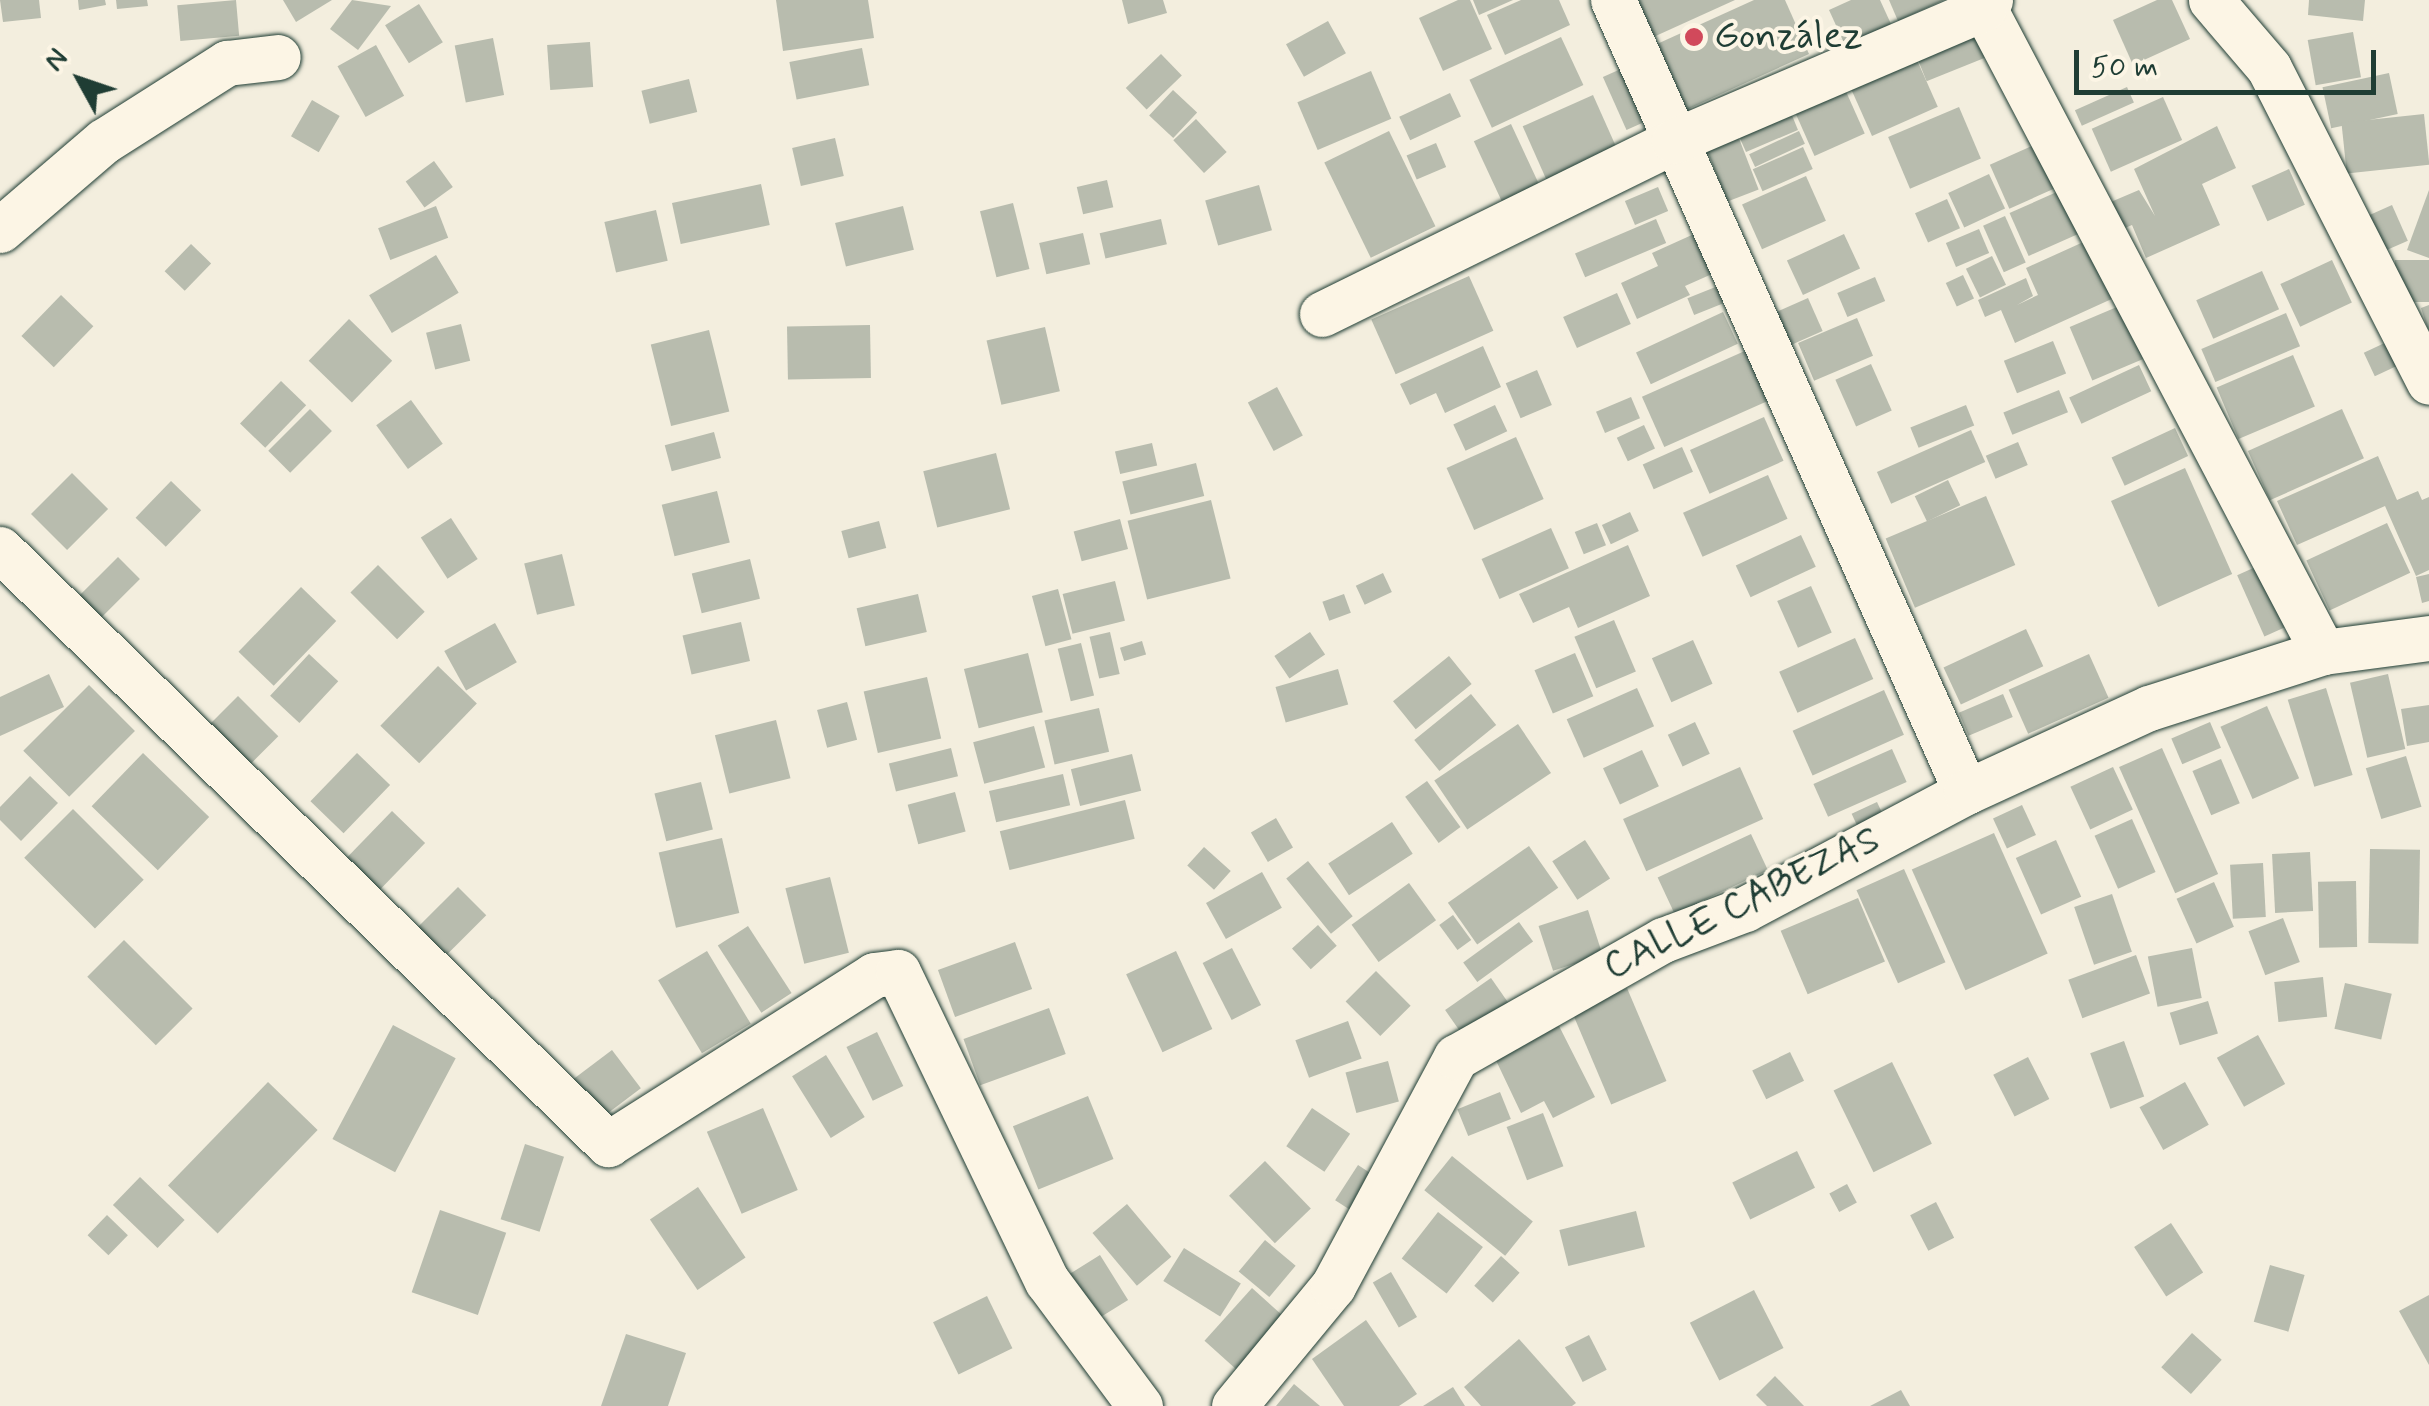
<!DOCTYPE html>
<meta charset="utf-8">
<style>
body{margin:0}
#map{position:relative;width:2429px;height:1406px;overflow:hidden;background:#f3eede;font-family:Mynerve,sans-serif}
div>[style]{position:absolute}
.building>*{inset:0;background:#b8bcae;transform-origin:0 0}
.roads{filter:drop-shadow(0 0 2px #1f3d34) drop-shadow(0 0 2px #1f3d34)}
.minor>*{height:45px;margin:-22.5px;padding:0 22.5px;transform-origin:22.5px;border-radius:22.5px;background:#fcf5e5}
.dots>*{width:28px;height:28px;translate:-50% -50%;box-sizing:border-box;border:5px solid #fcf5e5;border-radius:50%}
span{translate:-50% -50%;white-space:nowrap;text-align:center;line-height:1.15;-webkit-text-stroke:8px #fcf5e5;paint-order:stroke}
.poi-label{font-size:38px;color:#1f3d34}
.left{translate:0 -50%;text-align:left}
.street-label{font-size:38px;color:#1f3d34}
.north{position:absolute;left:30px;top:30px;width:100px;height:100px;-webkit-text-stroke:8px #fcf5e5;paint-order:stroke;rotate:310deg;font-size:28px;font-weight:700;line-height:40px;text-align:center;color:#1f3d34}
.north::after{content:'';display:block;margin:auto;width:35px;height:45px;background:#1f3d34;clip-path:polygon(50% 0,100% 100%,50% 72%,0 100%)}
.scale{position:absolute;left:2074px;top:50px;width:302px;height:45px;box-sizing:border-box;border:5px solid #1f3d34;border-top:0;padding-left:12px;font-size:30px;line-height:35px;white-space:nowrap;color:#1f3d34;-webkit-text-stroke:8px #fcf5e5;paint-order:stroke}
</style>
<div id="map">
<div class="building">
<i style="clip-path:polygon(0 0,39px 0,41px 18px,3px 22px)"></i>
<i style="clip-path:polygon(78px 0,105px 0,106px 5px,79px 10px)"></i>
<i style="clip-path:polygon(116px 0,147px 0,148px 6px,117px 9px)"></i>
<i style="left:236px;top:0;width:36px;height:59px;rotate:85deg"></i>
<i style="clip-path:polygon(283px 0,332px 0,296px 22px)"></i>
<i style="clip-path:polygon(352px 0,391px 6px,358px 50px,330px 29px)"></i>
<i style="clip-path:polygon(776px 0,868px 0,874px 38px,783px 51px)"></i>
<i style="clip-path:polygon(1122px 0,1163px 0,1167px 13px,1128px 24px)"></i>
<i style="clip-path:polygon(1458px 0,1470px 0,1492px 49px,1443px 71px,1419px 18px)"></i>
<i style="clip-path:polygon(1473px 0,1513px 0,1479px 15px)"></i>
<i style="clip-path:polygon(1521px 0,1559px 0,1570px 25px,1505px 55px,1487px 15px)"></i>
<i style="clip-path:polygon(1631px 0,1735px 0,1649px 39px)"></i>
<i style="clip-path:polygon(1754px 0,1785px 0,1809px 54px,1686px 110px,1657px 44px)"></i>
<i style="clip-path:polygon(1851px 0,1880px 0,1891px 24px,1845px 45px,1829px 10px)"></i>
<i style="clip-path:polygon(1889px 0,1944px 0,1898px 21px)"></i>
<i style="clip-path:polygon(2157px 0,2172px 0,2190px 39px,2133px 65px,2113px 20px)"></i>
<i style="clip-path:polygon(2309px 0,2365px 0,2363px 21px,2308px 15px)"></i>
<i style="left:419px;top:4px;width:45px;height:40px;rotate:58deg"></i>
<i style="left:1328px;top:21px;width:37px;height:48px;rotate:61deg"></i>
<i style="left:1973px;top:28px;width:32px;height:63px;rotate:68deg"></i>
<i style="left:2353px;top:32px;width:46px;height:46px;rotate:80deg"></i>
<i style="left:1561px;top:37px;width:53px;height:101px;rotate:65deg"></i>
<i style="left:493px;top:38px;width:58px;height:39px;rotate:79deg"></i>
<i style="left:590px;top:42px;width:45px;height:43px;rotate:86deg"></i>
<i style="left:376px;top:45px;width:58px;height:44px;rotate:61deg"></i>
<i style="left:862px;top:48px;width:38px;height:74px;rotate:79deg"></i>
<i style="left:1913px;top:51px;width:61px;height:72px;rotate:66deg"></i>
<i style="left:1161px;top:54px;width:30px;height:49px;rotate:46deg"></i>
<i style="left:1623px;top:68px;width:58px;height:22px;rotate:66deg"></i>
<i style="left:1371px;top:71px;width:52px;height:80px;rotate:67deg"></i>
<i style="left:2389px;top:73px;width:42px;height:68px;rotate:78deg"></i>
<i style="left:689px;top:79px;width:34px;height:49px;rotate:76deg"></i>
<i style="left:1844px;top:87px;width:51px;height:55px;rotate:66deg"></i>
<i style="left:2127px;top:87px;width:17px;height:57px;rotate:66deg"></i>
<i style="left:1173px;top:90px;width:33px;height:35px;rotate:43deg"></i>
<i style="left:1450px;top:93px;width:26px;height:56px;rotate:65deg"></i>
<i style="left:1593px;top:95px;width:68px;height:77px;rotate:66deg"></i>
<i style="left:2163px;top:97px;width:47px;height:78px;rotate:66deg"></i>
<i style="left:312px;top:100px;width:32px;height:42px;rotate:30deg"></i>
<i style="left:1959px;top:107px;width:56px;height:77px;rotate:67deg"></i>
<i style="clip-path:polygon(1789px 108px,1798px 130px,1746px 152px,1738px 134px)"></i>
<i style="left:2424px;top:114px;width:51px;height:83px;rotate:84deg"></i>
<i style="left:1196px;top:119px;width:45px;height:31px;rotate:47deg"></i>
<i style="left:1511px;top:124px;width:68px;height:41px;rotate:65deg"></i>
<i style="clip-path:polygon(2217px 126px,2236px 168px,2202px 184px,2220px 225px,2146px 258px,2132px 225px,2118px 231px,2106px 204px,2139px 190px,2155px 216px,2134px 169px)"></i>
<i style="left:1735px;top:128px;width:66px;height:34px;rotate:69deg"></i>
<i style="left:1389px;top:131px;width:106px;height:72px;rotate:64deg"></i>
<i style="left:1799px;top:131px;width:14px;height:55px;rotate:65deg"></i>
<i style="left:835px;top:138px;width:39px;height:44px;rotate:77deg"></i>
<i style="left:2041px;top:142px;width:48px;height:56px;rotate:66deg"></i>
<i style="left:1436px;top:143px;width:26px;height:32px;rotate:67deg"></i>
<i style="left:1803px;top:147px;width:24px;height:55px;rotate:66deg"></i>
<i style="left:434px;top:161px;width:32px;height:35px;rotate:54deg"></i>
<i style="left:2289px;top:169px;width:39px;height:41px;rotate:66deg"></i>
<i style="left:1989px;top:174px;width:38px;height:45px;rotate:65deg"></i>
<i style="left:1806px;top:176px;width:49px;height:70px;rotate:66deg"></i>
<i style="left:1107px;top:180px;width:28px;height:31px;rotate:77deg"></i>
<i style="left:761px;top:184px;width:42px;height:91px;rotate:78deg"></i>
<i style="left:1259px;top:185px;width:47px;height:56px;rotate:74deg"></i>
<i style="left:1658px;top:187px;width:26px;height:36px;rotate:67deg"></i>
<i style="left:2068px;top:187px;width:47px;height:64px;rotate:66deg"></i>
<i style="clip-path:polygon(2429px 190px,2429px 258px,2407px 250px)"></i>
<i style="left:1947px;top:199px;width:32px;height:35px;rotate:66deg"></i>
<i style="left:1013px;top:203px;width:68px;height:34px;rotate:76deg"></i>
<i style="left:2392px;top:205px;width:39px;height:30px;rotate:66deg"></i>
<i style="left:436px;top:206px;width:34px;height:62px;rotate:69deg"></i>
<i style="left:903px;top:206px;width:45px;height:70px;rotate:76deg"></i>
<i style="left:656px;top:210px;width:52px;height:53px;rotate:77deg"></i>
<i style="left:2005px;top:216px;width:51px;height:24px;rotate:66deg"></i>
<i style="left:1161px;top:219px;width:26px;height:63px;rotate:77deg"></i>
<i style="left:1656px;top:219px;width:26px;height:88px;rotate:67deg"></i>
<i style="left:1979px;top:229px;width:26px;height:36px;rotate:67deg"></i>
<i style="left:1083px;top:233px;width:32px;height:45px;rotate:77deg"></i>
<i style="clip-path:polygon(1694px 234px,1712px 274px,1685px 286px,1690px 295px,1637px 319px,1621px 283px,1658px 266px,1652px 253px)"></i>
<i style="left:1844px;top:234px;width:38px;height:63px;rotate:65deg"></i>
<i style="clip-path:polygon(2090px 239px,2116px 297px,2015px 343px,2001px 310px,1985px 317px,1978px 300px,2026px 278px,2033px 296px,2017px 305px,2038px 295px,2026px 268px)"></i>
<i style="left:191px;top:244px;width:28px;height:38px;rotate:44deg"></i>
<i style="left:436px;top:255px;width:44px;height:78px;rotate:59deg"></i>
<i style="left:1992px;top:256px;width:32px;height:29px;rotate:64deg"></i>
<i style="left:2332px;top:260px;width:47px;height:57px;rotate:65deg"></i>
<i style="left:2429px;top:260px;width:42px;height:34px;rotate:90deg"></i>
<i style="left:2262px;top:271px;width:42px;height:72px;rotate:66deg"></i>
<i style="left:1963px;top:275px;width:26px;height:19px;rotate:65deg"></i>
<i style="left:1469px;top:276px;width:60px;height:107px;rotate:66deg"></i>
<i style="left:1875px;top:277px;width:26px;height:41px;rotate:67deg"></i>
<i style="left:1718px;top:286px;width:18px;height:33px;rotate:68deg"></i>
<i style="left:1617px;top:293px;width:34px;height:59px;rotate:66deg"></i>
<i style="left:61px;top:295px;width:45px;height:57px;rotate:44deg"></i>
<i style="left:1808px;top:298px;width:36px;height:39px;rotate:66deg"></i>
<i style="left:2124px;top:304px;width:58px;height:59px;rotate:67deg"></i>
<i style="clip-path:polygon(2429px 305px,2429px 330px,2428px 330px,2421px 308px)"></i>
<i style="left:1723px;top:312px;width:35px;height:96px;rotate:65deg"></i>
<i style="left:2286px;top:313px;width:36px;height:92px;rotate:67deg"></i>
<i style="left:1857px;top:318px;width:41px;height:64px;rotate:67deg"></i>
<i style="left:349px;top:319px;width:60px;height:58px;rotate:44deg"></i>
<i style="left:461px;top:324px;width:38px;height:36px;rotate:76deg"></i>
<i style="left:870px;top:325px;width:53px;height:83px;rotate:89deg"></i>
<i style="left:1045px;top:327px;width:66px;height:60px;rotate:77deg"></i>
<i style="left:709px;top:330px;width:84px;height:60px;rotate:76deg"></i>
<i style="left:2391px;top:340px;width:26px;height:30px;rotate:65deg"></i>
<i style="left:2053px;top:341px;width:35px;height:53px;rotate:68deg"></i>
<i style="clip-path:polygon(1483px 346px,1501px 387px,1445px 413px,1436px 393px,1410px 405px,1400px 384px)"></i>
<i style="left:1747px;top:350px;width:55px;height:115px;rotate:66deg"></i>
<i style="left:2293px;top:355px;width:56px;height:83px;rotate:67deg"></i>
<i style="left:1871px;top:364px;width:51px;height:39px;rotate:66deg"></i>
<i style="left:2139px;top:365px;width:29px;height:77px;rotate:65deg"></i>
<i style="left:1537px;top:370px;width:38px;height:34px;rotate:67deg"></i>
<i style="left:281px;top:381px;width:35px;height:59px;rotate:44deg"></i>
<i style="left:1277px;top:387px;width:55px;height:33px;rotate:62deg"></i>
<i style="left:2059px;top:390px;width:24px;height:60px;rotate:68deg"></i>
<i style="left:1631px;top:397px;width:23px;height:38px;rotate:67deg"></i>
<i style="left:411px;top:400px;width:54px;height:43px;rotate:54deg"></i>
<i style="left:1495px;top:405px;width:29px;height:46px;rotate:65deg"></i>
<i style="left:1966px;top:405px;width:22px;height:60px;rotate:68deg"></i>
<i style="left:310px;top:409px;width:31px;height:59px;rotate:45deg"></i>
<i style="left:2342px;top:409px;width:54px;height:103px;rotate:66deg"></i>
<i style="left:1764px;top:417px;width:48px;height:81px;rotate:66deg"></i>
<i style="left:1644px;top:425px;width:26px;height:30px;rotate:65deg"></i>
<i style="left:2175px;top:428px;width:31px;height:70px;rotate:65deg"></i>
<i style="left:1971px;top:430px;width:35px;height:103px;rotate:66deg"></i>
<i style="left:714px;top:432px;width:27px;height:51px;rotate:75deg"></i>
<i style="left:1516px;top:437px;width:68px;height:76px;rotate:66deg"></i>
<i style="left:2018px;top:442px;width:25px;height:35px;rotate:67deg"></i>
<i style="left:1152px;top:443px;width:23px;height:38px;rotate:77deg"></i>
<i style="left:1682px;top:447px;width:27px;height:43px;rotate:66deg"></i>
<i style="left:996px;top:453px;width:58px;height:75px;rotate:76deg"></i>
<i style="clip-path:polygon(2378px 456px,2397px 500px,2418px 491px,2422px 500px,2429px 497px,2429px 570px,2416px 576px,2385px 506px,2297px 545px,2277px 501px)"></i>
<i style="left:1196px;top:463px;width:34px;height:76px;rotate:76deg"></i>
<i style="left:2185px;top:468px;width:116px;height:81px;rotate:66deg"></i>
<i style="left:72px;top:473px;width:51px;height:58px;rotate:45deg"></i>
<i style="left:1768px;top:475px;width:48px;height:93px;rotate:66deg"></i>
<i style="left:1948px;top:480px;width:28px;height:37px;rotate:64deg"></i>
<i style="left:171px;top:481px;width:42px;height:51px;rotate:44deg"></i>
<i style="left:717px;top:491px;width:53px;height:57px;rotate:76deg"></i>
<i style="left:1986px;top:496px;width:75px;height:109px;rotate:67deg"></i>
<i style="left:1211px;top:500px;width:81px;height:86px;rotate:76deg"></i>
<i style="left:1630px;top:512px;width:21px;height:31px;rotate:65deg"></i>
<i style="left:451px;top:518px;width:49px;height:36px;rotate:57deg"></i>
<i style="left:1120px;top:519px;width:31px;height:48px;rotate:75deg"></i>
<i style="left:879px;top:521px;width:28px;height:39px;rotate:75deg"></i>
<i style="left:1597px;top:523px;width:24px;height:24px;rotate:68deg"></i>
<i style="left:2387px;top:523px;width:55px;height:89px;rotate:65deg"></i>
<i style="left:1551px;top:528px;width:44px;height:76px;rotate:66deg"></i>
<i style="left:1801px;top:535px;width:35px;height:72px;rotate:65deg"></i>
<i style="clip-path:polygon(1628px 545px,1650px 596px,1578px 628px,1569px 607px,1533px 623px,1519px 594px)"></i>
<i style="left:562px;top:554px;width:53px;height:39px;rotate:76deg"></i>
<i style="left:118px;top:557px;width:31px;height:57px;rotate:45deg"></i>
<i style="left:750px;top:559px;width:41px;height:60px;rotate:76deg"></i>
<i style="left:378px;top:565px;width:66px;height:39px;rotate:45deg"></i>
<i style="left:2260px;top:565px;width:67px;height:25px;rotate:66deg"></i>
<i style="left:1383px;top:573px;width:21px;height:30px;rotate:65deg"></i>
<i style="clip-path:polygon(2429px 574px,2429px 601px,2422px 603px,2416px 577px)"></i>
<i style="left:1115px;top:581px;width:41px;height:54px;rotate:76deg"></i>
<i style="left:1811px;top:586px;width:51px;height:37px;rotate:66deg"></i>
<i style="left:301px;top:587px;width:49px;height:90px;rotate:44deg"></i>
<i style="left:1058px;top:589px;width:52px;height:27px;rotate:75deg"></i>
<i style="left:918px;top:594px;width:39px;height:63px;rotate:77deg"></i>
<i style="left:1344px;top:594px;width:20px;height:23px;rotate:70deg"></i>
<i style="left:1614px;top:620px;width:56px;height:43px;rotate:67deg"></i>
<i style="left:741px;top:622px;width:40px;height:60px;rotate:77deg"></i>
<i style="left:495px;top:623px;width:45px;height:58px;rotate:61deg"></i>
<i style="left:2026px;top:629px;width:41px;height:91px;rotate:65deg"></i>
<i style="left:1110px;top:632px;width:43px;height:21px;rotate:77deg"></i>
<i style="left:1310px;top:632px;width:27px;height:43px;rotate:56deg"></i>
<i style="left:1855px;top:638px;width:45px;height:83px;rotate:66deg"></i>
<i style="left:1693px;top:640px;width:48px;height:45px;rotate:66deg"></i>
<i style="left:1142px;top:641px;width:14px;height:23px;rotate:73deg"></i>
<i style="left:1081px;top:643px;width:54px;height:24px;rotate:76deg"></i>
<i style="left:1028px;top:653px;width:61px;height:66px;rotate:76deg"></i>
<i style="left:1575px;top:653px;width:47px;height:44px;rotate:67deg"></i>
<i style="left:309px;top:654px;width:40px;height:57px;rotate:43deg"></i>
<i style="left:2089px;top:654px;width:48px;height:88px;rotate:66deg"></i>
<i style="left:1449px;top:656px;width:36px;height:72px;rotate:51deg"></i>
<i style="left:438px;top:666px;width:54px;height:83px;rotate:44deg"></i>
<i style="left:1338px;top:669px;width:37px;height:65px;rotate:74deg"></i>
<i style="clip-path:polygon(49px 674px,64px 707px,0 736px,0 697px)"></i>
<i style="left:2388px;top:674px;width:77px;height:39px;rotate:77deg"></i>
<i style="left:927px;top:677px;width:63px;height:65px;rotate:77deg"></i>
<i style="left:89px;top:685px;width:65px;height:93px;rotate:45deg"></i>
<i style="left:1637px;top:688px;width:42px;height:77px;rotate:66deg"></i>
<i style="left:2326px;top:688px;width:91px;height:40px;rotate:73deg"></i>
<i style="left:1884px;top:690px;width:49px;height:100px;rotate:66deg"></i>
<i style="left:1471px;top:694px;width:40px;height:73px;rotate:51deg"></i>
<i style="left:2003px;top:694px;width:25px;height:48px;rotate:67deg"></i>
<i style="left:238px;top:696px;width:57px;height:42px;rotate:45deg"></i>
<i style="left:847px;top:702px;width:39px;height:31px;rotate:75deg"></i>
<i style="clip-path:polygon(2429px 705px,2429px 742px,2407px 746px,2401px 709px)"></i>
<i style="left:2267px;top:706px;width:79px;height:51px;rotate:66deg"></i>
<i style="left:1099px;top:708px;width:45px;height:56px;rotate:77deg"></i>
<i style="left:776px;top:720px;width:60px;height:63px;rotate:76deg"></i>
<i style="left:1695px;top:722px;width:35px;height:30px;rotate:65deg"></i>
<i style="left:2210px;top:722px;width:28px;height:42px;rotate:67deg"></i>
<i style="left:1518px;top:724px;width:59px;height:101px;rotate:56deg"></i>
<i style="left:1034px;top:726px;width:43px;height:63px;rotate:75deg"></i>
<i style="left:951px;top:748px;width:29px;height:64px;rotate:76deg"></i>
<i style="left:2162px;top:748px;width:138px;height:47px;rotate:66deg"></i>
<i style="left:1892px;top:749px;width:36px;height:86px;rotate:66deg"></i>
<i style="left:1642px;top:750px;width:40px;height:43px;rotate:65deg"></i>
<i style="left:143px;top:753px;width:92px;height:74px;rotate:44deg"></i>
<i style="left:357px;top:753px;width:46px;height:67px;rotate:44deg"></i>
<i style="left:1132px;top:754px;width:38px;height:63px;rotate:76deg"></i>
<i style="left:2406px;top:756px;width:53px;height:42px;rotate:73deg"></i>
<i style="left:2221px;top:759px;width:48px;height:31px;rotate:67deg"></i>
<i style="left:1740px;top:767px;width:57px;height:128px;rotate:66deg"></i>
<i style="left:2113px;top:767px;width:47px;height:47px;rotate:65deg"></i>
<i style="left:1063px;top:774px;width:32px;height:76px;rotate:77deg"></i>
<i style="clip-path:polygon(30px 776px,58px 803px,21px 841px,0 820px,0 807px)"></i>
<i style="left:1427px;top:781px;width:57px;height:27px;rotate:54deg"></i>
<i style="left:701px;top:782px;width:49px;height:48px;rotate:76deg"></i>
<i style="left:955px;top:792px;width:41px;height:49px;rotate:75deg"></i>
<i style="left:1125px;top:800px;width:40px;height:129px;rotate:76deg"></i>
<i style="left:1877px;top:802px;width:26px;height:28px;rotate:65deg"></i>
<i style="left:2022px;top:805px;width:33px;height:32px;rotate:65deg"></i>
<i style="left:73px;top:809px;width:100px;height:69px;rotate:45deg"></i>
<i style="left:392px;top:811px;width:46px;height:71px;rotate:44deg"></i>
<i style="left:1276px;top:818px;width:34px;height:29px;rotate:60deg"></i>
<i style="left:2132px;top:819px;width:58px;height:41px;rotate:66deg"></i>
<i style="left:1392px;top:822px;width:38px;height:76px;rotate:57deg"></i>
<i style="left:1994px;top:833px;width:132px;height:90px;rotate:66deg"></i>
<i style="left:1751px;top:834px;width:40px;height:103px;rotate:65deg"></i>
<i style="left:722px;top:838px;width:77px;height:65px;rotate:77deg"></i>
<i style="left:1585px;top:840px;width:46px;height:39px;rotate:57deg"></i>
<i style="left:2056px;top:840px;width:62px;height:44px;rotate:66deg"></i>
<i style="left:1529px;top:846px;width:51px;height:99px;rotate:55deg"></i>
<i style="left:1204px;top:847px;width:36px;height:25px;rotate:42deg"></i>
<i style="left:2370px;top:849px;width:50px;height:94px;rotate:1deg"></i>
<i style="left:2310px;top:852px;width:59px;height:38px;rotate:87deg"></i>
<i style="left:1308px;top:861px;width:71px;height:28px;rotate:51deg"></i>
<i style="left:2263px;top:863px;width:54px;height:33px;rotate:87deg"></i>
<i style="left:1904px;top:869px;width:102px;height:52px;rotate:66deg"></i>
<i style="left:1262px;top:872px;width:41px;height:64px;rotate:61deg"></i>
<i style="left:830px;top:877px;width:78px;height:46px;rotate:76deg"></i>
<i style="left:2356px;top:881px;width:66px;height:38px;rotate:89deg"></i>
<i style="left:2214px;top:882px;width:49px;height:41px;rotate:66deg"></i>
<i style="left:1409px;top:883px;width:46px;height:71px;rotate:54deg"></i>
<i style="left:458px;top:887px;width:40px;height:68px;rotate:45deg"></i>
<i style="left:2112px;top:894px;width:61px;height:40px;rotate:71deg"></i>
<i style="left:1858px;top:898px;width:69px;height:84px;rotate:67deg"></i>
<i style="left:1588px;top:910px;width:47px;height:52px;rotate:72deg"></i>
<i style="left:1453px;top:915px;width:31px;height:17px;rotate:54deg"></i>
<i style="left:2283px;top:918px;width:47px;height:37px;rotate:69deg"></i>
<i style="left:1519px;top:922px;width:24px;height:69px;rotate:54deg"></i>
<i style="left:1318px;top:925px;width:28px;height:35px;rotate:48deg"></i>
<i style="left:748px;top:926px;width:80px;height:36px;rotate:57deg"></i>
<i style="left:124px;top:940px;width:97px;height:52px;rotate:45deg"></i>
<i style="left:1015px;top:942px;width:50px;height:82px;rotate:70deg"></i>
<i style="left:1232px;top:948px;width:64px;height:33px;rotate:63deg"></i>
<i style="left:2192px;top:948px;width:51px;height:45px;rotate:79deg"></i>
<i style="left:707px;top:951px;width:85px;height:57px;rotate:59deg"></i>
<i style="left:1176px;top:951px;width:86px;height:55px;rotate:65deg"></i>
<i style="left:2136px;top:955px;width:41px;height:72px;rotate:70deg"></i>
<i style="left:1376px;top:971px;width:49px;height:43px;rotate:45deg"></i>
<i style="left:2323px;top:977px;width:40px;height:49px;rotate:84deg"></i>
<i style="left:1491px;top:978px;width:32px;height:56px;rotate:55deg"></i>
<i style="left:2345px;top:983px;width:48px;height:47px;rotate:13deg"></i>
<i style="left:1627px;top:988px;width:101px;height:60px;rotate:67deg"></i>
<i style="left:2208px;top:1001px;width:34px;height:40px;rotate:73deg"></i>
<i style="left:1049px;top:1008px;width:49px;height:91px;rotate:70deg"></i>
<i style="clip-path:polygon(1556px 1020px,1595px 1097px,1553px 1118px,1544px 1101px,1521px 1113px,1492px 1052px)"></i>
<i style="left:1348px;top:1021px;width:40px;height:56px;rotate:70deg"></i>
<i style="left:393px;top:1025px;width:71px;height:129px;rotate:28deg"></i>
<i style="left:877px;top:1032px;width:60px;height:34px;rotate:64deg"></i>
<i style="left:2258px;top:1035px;width:56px;height:47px;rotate:61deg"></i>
<i style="left:2124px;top:1041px;width:59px;height:36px;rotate:70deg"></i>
<i style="left:612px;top:1050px;width:48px;height:49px;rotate:53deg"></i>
<i style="left:1790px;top:1052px;width:32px;height:42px;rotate:64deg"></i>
<i style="left:826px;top:1055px;width:73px;height:40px;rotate:58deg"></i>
<i style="left:2028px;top:1057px;width:47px;height:39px;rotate:63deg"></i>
<i style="left:1388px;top:1061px;width:42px;height:44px;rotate:75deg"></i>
<i style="left:1892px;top:1062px;width:91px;height:65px;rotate:64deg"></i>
<i style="left:268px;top:1082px;width:69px;height:144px;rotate:44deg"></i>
<i style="left:2185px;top:1082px;width:49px;height:52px;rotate:61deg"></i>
<i style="left:1500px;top:1092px;width:29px;height:46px;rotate:68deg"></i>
<i style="left:1088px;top:1096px;width:68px;height:81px;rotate:68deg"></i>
<i style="left:763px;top:1108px;width:89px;height:61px;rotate:67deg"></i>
<i style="left:1312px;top:1108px;width:46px;height:46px;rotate:34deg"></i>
<i style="left:1543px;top:1113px;width:57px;height:39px;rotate:69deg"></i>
<i style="left:525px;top:1144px;width:41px;height:79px;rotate:18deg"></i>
<i style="left:1797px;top:1151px;width:41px;height:72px;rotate:64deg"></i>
<i style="left:1452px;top:1156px;width:104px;height:44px;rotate:39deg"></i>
<i style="left:1265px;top:1161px;width:66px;height:50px;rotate:46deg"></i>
<i style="left:1358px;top:1165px;width:20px;height:42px;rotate:33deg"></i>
<i style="left:140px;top:1177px;width:62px;height:39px;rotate:44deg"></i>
<i style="left:1847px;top:1184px;width:21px;height:20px;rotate:62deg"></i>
<i style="left:698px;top:1187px;width:85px;height:58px;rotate:56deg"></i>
<i style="left:1936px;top:1202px;width:40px;height:29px;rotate:63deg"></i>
<i style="left:1127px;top:1204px;width:69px;height:45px;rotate:50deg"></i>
<i style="left:440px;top:1210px;width:70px;height:87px;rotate:19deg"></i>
<i style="left:1636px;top:1211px;width:37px;height:79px;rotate:76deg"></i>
<i style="left:1438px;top:1212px;width:57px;height:59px;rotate:38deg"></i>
<i style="left:107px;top:1215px;width:29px;height:28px;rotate:44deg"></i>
<i style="left:2171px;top:1223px;width:59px;height:44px;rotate:57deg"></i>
<i style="left:1265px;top:1240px;width:40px;height:41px;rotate:40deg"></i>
<i style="left:1184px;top:1248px;width:67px;height:39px;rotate:32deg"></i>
<i style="left:1100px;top:1255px;width:53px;height:37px;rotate:58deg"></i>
<i style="left:1501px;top:1256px;width:25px;height:40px;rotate:42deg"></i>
<i style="left:2270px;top:1265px;width:36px;height:59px;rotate:16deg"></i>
<i style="left:1391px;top:1272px;width:52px;height:21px;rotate:60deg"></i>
<i style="left:1252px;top:1288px;width:43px;height:71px;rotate:42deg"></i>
<i style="left:1754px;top:1290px;width:65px;height:72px;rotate:63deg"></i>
<i style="clip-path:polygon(2429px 1295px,2429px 1365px,2399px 1311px)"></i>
<i style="left:987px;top:1296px;width:58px;height:60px;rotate:64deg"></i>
<i style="clip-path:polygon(1366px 1320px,1417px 1394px,1399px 1406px,1344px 1406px,1312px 1359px)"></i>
<i style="left:2192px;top:1333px;width:40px;height:46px;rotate:42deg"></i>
<i style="clip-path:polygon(626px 1334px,686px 1353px,668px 1406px,601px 1406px)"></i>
<i style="left:1589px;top:1335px;width:39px;height:27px;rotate:63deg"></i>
<i style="clip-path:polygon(1519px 1339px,1576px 1403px,1572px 1406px,1481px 1406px,1464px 1387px)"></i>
<i style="clip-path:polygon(1775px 1376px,1804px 1406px,1767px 1406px,1756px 1395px)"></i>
<i style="clip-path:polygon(1294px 1384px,1320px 1406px,1276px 1406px)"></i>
<i style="clip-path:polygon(1453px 1387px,1465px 1406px,1423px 1406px)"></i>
<i style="clip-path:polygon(1901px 1390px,1910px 1406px,1870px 1406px)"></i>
</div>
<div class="roads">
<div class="minor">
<i style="left:1613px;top:0;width:867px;rotate:65.98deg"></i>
<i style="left:1990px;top:0;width:10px;rotate:127deg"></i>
<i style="left:1984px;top:8px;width:728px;rotate:62.24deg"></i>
<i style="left:2211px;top:0;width:89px;rotate:49.5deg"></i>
<i style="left:2269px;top:68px;width:352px;rotate:63deg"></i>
<i style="left:0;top:230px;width:137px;rotate:-40.6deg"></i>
<i style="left:104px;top:141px;width:146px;rotate:-32.4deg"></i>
<i style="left:227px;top:63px;width:51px;rotate:-6.7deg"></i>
<i style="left:1322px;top:314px;width:392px;rotate:-26.2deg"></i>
<i style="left:1674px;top:141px;width:337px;rotate:-23.2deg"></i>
<i style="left:0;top:549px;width:851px;rotate:44.38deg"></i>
<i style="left:608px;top:1144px;width:315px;rotate:-32.4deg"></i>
<i style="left:874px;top:975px;width:24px;rotate:-7deg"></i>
<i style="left:898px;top:972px;width:343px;rotate:64.3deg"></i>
<i style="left:1047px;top:1281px;width:156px;rotate:53.4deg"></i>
<i style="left:1234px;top:1406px;width:156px;rotate:-50.5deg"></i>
<i style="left:1333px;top:1286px;width:260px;rotate:-61.8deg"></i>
<i style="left:1456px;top:1057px;width:238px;rotate:-29.5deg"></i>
<i style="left:1663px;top:940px;width:88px;rotate:-20.7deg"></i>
<i style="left:1745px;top:909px;width:250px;rotate:-27.9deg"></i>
<i style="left:1966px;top:792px;width:201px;rotate:-24.7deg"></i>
<i style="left:2149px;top:708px;width:183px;rotate:-17.8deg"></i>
<i style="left:2323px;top:652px;width:107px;rotate:-7.5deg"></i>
</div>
</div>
<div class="dots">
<i style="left:1694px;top:37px;background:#d1495b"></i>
</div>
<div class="poi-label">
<span class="left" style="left:1714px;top:37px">González</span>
</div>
<div class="street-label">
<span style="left:1742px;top:904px;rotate:-26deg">CALLE CABEZAS</span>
</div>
<div class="north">N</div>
<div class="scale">50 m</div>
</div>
